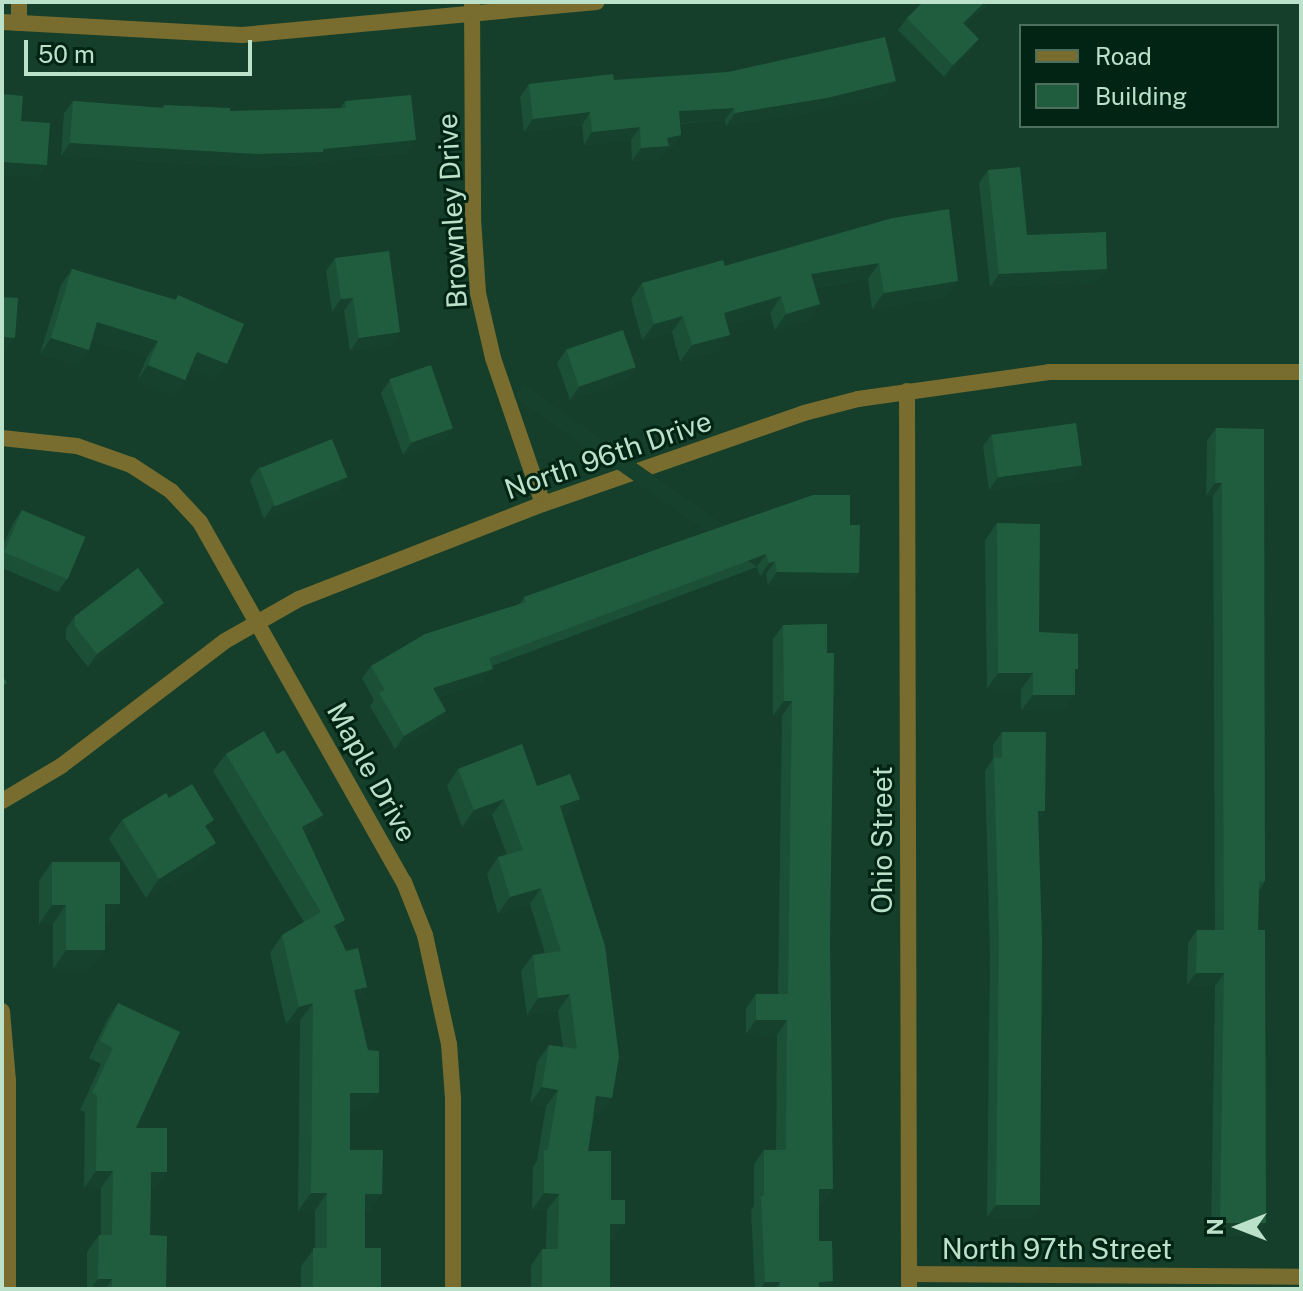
<!DOCTYPE html>
<style>
body{margin:0}
#map{position:relative;width:1303px;height:1291px;overflow:hidden;background:#153f2a;font-family:"Public Sans",sans-serif}
div>[style]{position:absolute}
.minor>*{height:16px;margin:-8px;padding:0 8px;transform-origin:8px;border-radius:8px;background:#786c2f}
.wall>*{inset:0;background:#1c5036}
.shaded-wall>*{inset:0;background:#16412c;transform-origin:0 0}
.building>*{inset:0;background:#205d3f;transform-origin:0 0}
span{translate:-50% -50%;white-space:nowrap;text-align:center;line-height:1.15;-webkit-text-stroke:6px #022414;paint-order:stroke}
.street-label{font-size:28px;color:#bbe1ca}
.frame{position:absolute;inset:0;border:4px solid #bbe1ca;pointer-events:none}
.legend{position:absolute;left:1019px;top:24px;width:260px;height:104px;box-sizing:border-box;background:#022414;border:2px solid #4c705d;margin:0;padding:10px 14px;list-style:none;font-size:24px;color:#bbe1ca}
.legend li{display:flex;align-items:center;gap:16px;height:40px}
.legend b{width:40px;border:2px solid #4c705d}
.north{position:absolute;left:1199px;top:1187px;width:80px;height:80px;-webkit-text-stroke:6px #022414;paint-order:stroke;rotate:270deg;font-size:22px;font-weight:700;line-height:32px;text-align:center;color:#bbe1ca}
.north::after{content:'';display:block;margin:auto;width:28px;height:36px;background:#bbe1ca;clip-path:polygon(50% 0,100% 100%,50% 72%,0 100%)}
.scale{position:absolute;left:24px;top:40px;width:228px;height:36px;box-sizing:border-box;border:4px solid #bbe1ca;border-top:0;padding-left:10px;font-size:24px;line-height:28px;white-space:nowrap;color:#bbe1ca;-webkit-text-stroke:6px #022414;paint-order:stroke}
</style>
<div id="map">
<div class="minor">
<i style="left:19px;top:2px;width:21px;rotate:90deg"></i>
<i style="left:472px;top:2px;width:217px;rotate:89.7deg"></i>
<i style="left:473px;top:219px;width:74px;rotate:86.1deg"></i>
<i style="left:478px;top:293px;width:67px;rotate:77deg"></i>
<i style="left:493px;top:358px;width:154px;rotate:71.1deg"></i>
<i style="left:2px;top:22px;width:240px;rotate:3.1deg"></i>
<i style="left:242px;top:35px;width:356px;rotate:-5.3deg"></i>
<i style="left:907px;top:391px;width:898px;rotate:89.87deg"></i>
<i style="left:2px;top:438px;width:75px;rotate:6.1deg"></i>
<i style="left:77px;top:446px;width:57px;rotate:19.4deg"></i>
<i style="left:131px;top:465px;width:48px;rotate:33deg"></i>
<i style="left:171px;top:491px;width:42px;rotate:46.9deg"></i>
<i style="left:200px;top:522px;width:414px;rotate:60.5deg"></i>
<i style="left:404px;top:882px;width:57px;rotate:68.4deg"></i>
<i style="left:425px;top:935px;width:112px;rotate:77.6deg"></i>
<i style="left:449px;top:1044px;width:54px;rotate:85.8deg"></i>
<i style="left:453px;top:1098px;width:191px;rotate:90deg"></i>
<i style="left:2px;top:801px;width:69px;rotate:-30.7deg"></i>
<i style="left:61px;top:766px;width:206px;rotate:-37.3deg"></i>
<i style="left:225px;top:641px;width:85px;rotate:-29.6deg"></i>
<i style="left:299px;top:599px;width:262px;rotate:-21.3deg"></i>
<i style="left:543px;top:504px;width:276px;rotate:-19.2deg"></i>
<i style="left:804px;top:413px;width:56px;rotate:-14.5deg"></i>
<i style="left:858px;top:399px;width:193px;rotate:-8deg"></i>
<i style="left:1049px;top:372px;width:252px"></i>
<i style="left:2px;top:1011px;width:70px;rotate:85.1deg"></i>
<i style="left:8px;top:1081px;width:208px;rotate:90deg"></i>
<i style="left:909px;top:1274px;width:392px;rotate:0.4deg"></i>
</div>
<div class="wall">
<i style="clip-path:polygon(987px 5px,965px 25px,970px 52px,944px 77px,898px 30px,907px 18px)"></i>
<i style="clip-path:polygon(614px 80px,887px 94px,818px 111px,726px 126px,725px 120px,680px 124px,681px 135px,672px 148px,668px 149px,660px 159px,632px 161px,631px 140px,584px 145px,582px 125px,524px 132px,520px 97px,529px 84px)"></i>
<i style="clip-path:polygon(73px 101px,162px 108px,164px 105px,230px 111px,340px 109px,345px 101px,407px 153px,316px 162px,314px 165px,248px 167px,61px 156px,64px 113px)"></i>
<i style="clip-path:polygon(988px 170px,1027px 235px,1107px 269px,1098px 282px,990px 287px,979px 183px)"></i>
<i style="clip-path:polygon(893px 218px,947px 297px,872px 309px,868px 279px,815px 288px,820px 304px,808px 321px,775px 330px,770px 313px,727px 325px,718px 351px,680px 362px,672px 332px,642px 340px,631px 299px,642px 283px,725px 266px)"></i>
<i style="clip-path:polygon(335px 258px,400px 332px,391px 345px,350px 351px,344px 311px,332px 312px,326px 271px)"></i>
<i style="clip-path:polygon(72px 269px,175px 300px,178px 295px,216px 380px,190px 369px,185px 380px,174px 396px,137px 381px,147px 357px,92px 340px,78px 366px,40px 354px,61px 285px)"></i>
<i style="clip-path:polygon(566px 350px,636px 367px,627px 380px,570px 400px,557px 363px)"></i>
<i style="clip-path:polygon(390px 380px,453px 428px,444px 440px,403px 455px,381px 393px)"></i>
<i style="clip-path:polygon(1216px 428px,1265px 881px,1259px 891px,1258px 930px,1266px 1223px,1257px 1235px,1211px 1236px,1215px 986px,1187px 985px,1188px 943px,1197px 930px,1215px 930px,1213px 496px,1206px 496px,1207px 441px)"></i>
<i style="clip-path:polygon(992px 434px,1073px 479px,989px 490px,983px 446px)"></i>
<i style="clip-path:polygon(259px 467px,347px 477px,338px 490px,264px 519px,250px 480px)"></i>
<i style="clip-path:polygon(22px 510px,67px 579px,58px 592px,2px 568px,2px 547px,13px 523px)"></i>
<i style="clip-path:polygon(997px 523px,1039px 632px,1075px 674px,1064px 711px,1021px 711px,1021px 689px,987px 689px,985px 540px)"></i>
<i style="clip-path:polygon(850px 525px,859px 573px,850px 585px,768px 585px,766px 574px,760px 576px,757px 567px,492px 666px,484px 682px,438px 697px,446px 711px,437px 724px,395px 749px,370px 706px,374px 700px,362px 678px,371px 666px,520px 604px,524px 597px)"></i>
<i style="clip-path:polygon(75px 616px,155px 616px,88px 667px,66px 639px,66px 629px)"></i>
<i style="clip-path:polygon(827px 624px,823px 1204px,819px 1204px,819px 1241px,833px 1281px,828px 1289px,755px 1289px,751px 1210px,754px 1206px,754px 1164px,764px 1150px,776px 1150px,777px 1035px,746px 1034px,746px 1008px,756px 994px,778px 994px,782px 716px,773px 716px,773px 639px,783px 625px)"></i>
<i style="clip-path:polygon(1002px 732px,1038px 821px,1040px 1205px,1031px 1218px,987px 1217px,990px 953px,985px 771px,993px 759px,993px 745px)"></i>
<i style="clip-path:polygon(226px 754px,277px 754px,323px 815px,310px 833px,306px 836px,337px 932px,346px 951px,367px 987px,356px 1003px,366px 1111px,350px 1111px,350px 1150px,370px 1212px,365px 1212px,365px 1248px,381px 1289px,301px 1289px,301px 1266px,315px 1248px,315px 1211px,298px 1211px,300px 1021px,286px 1024px,270px 953px,282px 935px,304px 922px,213px 771px)"></i>
<i style="clip-path:polygon(458px 769px,537px 786px,580px 799px,568px 815px,563px 817px,601px 1115px,594px 1114px,588px 1151px,611px 1200px,625px 1224px,613px 1240px,610px 1240px,610px 1289px,531px 1289px,531px 1266px,542px 1249px,546px 1249px,547px 1210px,532px 1210px,533px 1167px,537px 1161px,546px 1106px,530px 1104px,537px 1062px,549px 1045px,563px 1047px,558px 1011px,527px 1015px,521px 971px,533px 955px,545px 953px,530px 904px,498px 914px,487px 874px,498px 857px,507px 855px,492px 815px,462px 827px,447px 786px)"></i>
<i style="clip-path:polygon(169px 798px,208px 830px,216px 843px,203px 862px,146px 898px,109px 839px,122px 820px)"></i>
<i style="clip-path:polygon(52px 862px,120px 904px,107px 923px,105px 923px,92px 969px,53px 969px,53px 924px,39px 924px,39px 881px)"></i>
<i style="clip-path:polygon(118px 1003px,136px 1128px,167px 1172px,155px 1188px,151px 1188px,150px 1235px,166px 1289px,87px 1289px,87px 1252px,99px 1235px,101px 1235px,101px 1188px,84px 1188px,85px 1112px,80px 1110px,101px 1064px,89px 1058px,107px 1020px)"></i>
</div>
<div class="shaded-wall">
<i style="clip-path:polygon(985px 2px,989px 2px,954px 36px,963px 23px)"></i>
<i style="clip-path:polygon(979px 39px,970px 52px,944px 77px,953px 65px)"></i>
<i style="clip-path:polygon(896px 81px,887px 94px,818px 111px,726px 126px,735px 113px)"></i>
<i style="clip-path:polygon(734px 108px,725px 120px,670px 124px,679px 111px)"></i>
<i style="clip-path:polygon(590px 112px,582px 125px,524px 132px,533px 119px)"></i>
<i style="clip-path:polygon(640px 127px,631px 140px,584px 145px,592px 132px)"></i>
<i style="clip-path:polygon(681px 135px,672px 148px,668px 149px,660px 159px,632px 161px,641px 148px,667px 138px)"></i>
<i style="clip-path:polygon(416px 140px,407px 153px,316px 162px,314px 165px,248px 167px,61px 156px,70px 143px,323px 149px)"></i>
<i style="clip-path:polygon(2px 162px,47px 165px,38px 178px,2px 175px)"></i>
<i style="clip-path:polygon(879px 263px,868px 279px,800px 290px,811px 274px)"></i>
<i style="clip-path:polygon(1107px 269px,1098px 282px,990px 287px,999px 274px)"></i>
<i style="clip-path:polygon(958px 281px,947px 297px,872px 309px,884px 293px)"></i>
<i style="clip-path:polygon(781px 296px,770px 313px,712px 329px,724px 313px)"></i>
<i style="clip-path:polygon(353px 298px,344px 311px,332px 312px,341px 299px)"></i>
<i style="clip-path:polygon(820px 304px,808px 321px,775px 330px,786px 314px)"></i>
<i style="clip-path:polygon(683px 316px,672px 332px,642px 340px,654px 324px)"></i>
<i style="clip-path:polygon(97px 322px,158px 341px,147px 357px,86px 338px)"></i>
<i style="clip-path:polygon(400px 332px,391px 345px,350px 351px,359px 338px)"></i>
<i style="clip-path:polygon(730px 335px,718px 351px,680px 362px,692px 345px)"></i>
<i style="clip-path:polygon(2px 337px,15px 338px,6px 351px,2px 351px)"></i>
<i style="clip-path:polygon(51px 338px,89px 350px,78px 366px,40px 354px)"></i>
<i style="clip-path:polygon(197px 352px,227px 364px,216px 380px,186px 368px)"></i>
<i style="clip-path:polygon(148px 365px,185px 380px,174px 396px,137px 381px)"></i>
<i style="clip-path:polygon(636px 367px,627px 380px,570px 400px,579px 387px)"></i>
<i style="clip-path:polygon(453px 428px,444px 440px,403px 455px,412px 442px)"></i>
<i style="clip-path:polygon(1082px 466px,1073px 479px,989px 490px,998px 477px)"></i>
<i style="clip-path:polygon(347px 477px,338px 490px,264px 519px,273px 506px)"></i>
<i style="clip-path:polygon(1215px 483px,1222px 483px,1213px 496px,1206px 496px)"></i>
<i style="left:766px;top:554px;width:16px;height:296px;rotate:125deg"></i>
<i style="clip-path:polygon(775px 561px,766px 574px,760px 576px,769px 563px)"></i>
<i style="clip-path:polygon(777px 572px,859px 573px,850px 585px,768px 585px)"></i>
<i style="clip-path:polygon(164px 603px,155px 616px,88px 667px,97px 654px)"></i>
<i style="clip-path:polygon(493px 669px,484px 682px,424px 701px,433px 688px)"></i>
<i style="clip-path:polygon(998px 673px,1033px 673px,1021px 689px,987px 689px)"></i>
<i style="clip-path:polygon(1033px 695px,1075px 695px,1064px 711px,1021px 711px)"></i>
<i style="clip-path:polygon(784px 701px,792px 701px,782px 716px,773px 716px)"></i>
<i style="clip-path:polygon(446px 711px,437px 724px,395px 749px,404px 736px)"></i>
<i style="clip-path:polygon(504px 799px,492px 815px,462px 827px,474px 810px)"></i>
<i style="clip-path:polygon(580px 799px,568px 815px,548px 823px,560px 806px)"></i>
<i style="clip-path:polygon(1038px 811px,1045px 811px,1036px 824px)"></i>
<i style="clip-path:polygon(323px 815px,310px 833px,290px 845px,302px 827px)"></i>
<i style="clip-path:polygon(216px 843px,203px 862px,146px 898px,159px 879px)"></i>
<i style="clip-path:polygon(541px 888px,530px 904px,498px 914px,510px 897px)"></i>
<i style="clip-path:polygon(105px 904px,120px 904px,107px 923px,92px 923px)"></i>
<i style="clip-path:polygon(52px 905px,66px 905px,53px 924px,39px 924px)"></i>
<i style="clip-path:polygon(345px 920px,333px 938px,334px 926px)"></i>
<i style="clip-path:polygon(66px 950px,105px 950px,92px 969px,53px 969px)"></i>
<i style="clip-path:polygon(1196px 973px,1224px 973px,1215px 986px,1187px 985px)"></i>
<i style="clip-path:polygon(367px 987px,355px 1005px,354px 990px)"></i>
<i style="clip-path:polygon(570px 994px,558px 1011px,527px 1015px,538px 998px)"></i>
<i style="clip-path:polygon(313px 1003px,300px 1021px,286px 1024px,299px 1007px)"></i>
<i style="clip-path:polygon(756px 1020px,787px 1020px,777px 1035px,746px 1034px)"></i>
<i style="clip-path:polygon(542px 1087px,558px 1090px,546px 1106px,530px 1104px)"></i>
<i style="clip-path:polygon(350px 1093px,379px 1093px,366px 1111px,338px 1111px)"></i>
<i style="clip-path:polygon(596px 1096px,612px 1098px,601px 1115px,585px 1113px)"></i>
<i style="clip-path:polygon(96px 1171px,113px 1171px,101px 1188px,84px 1188px)"></i>
<i style="clip-path:polygon(151px 1172px,167px 1172px,155px 1188px,140px 1188px)"></i>
<i style="clip-path:polygon(819px 1189px,833px 1189px,823px 1204px,808px 1204px)"></i>
<i style="clip-path:polygon(311px 1193px,327px 1193px,315px 1211px,298px 1211px)"></i>
<i style="clip-path:polygon(544px 1193px,559px 1194px,547px 1210px,532px 1210px)"></i>
<i style="clip-path:polygon(365px 1194px,382px 1194px,370px 1212px,353px 1212px)"></i>
<i style="clip-path:polygon(996px 1205px,1040px 1205px,1031px 1218px,987px 1217px)"></i>
<i style="clip-path:polygon(1220px 1223px,1266px 1223px,1257px 1235px,1211px 1236px)"></i>
<i style="clip-path:polygon(610px 1224px,625px 1224px,613px 1240px,598px 1240px)"></i>
<i style="clip-path:polygon(98px 1279px,112px 1279px,105px 1289px,91px 1289px)"></i>
<i style="clip-path:polygon(833px 1281px,828px 1289px,814px 1289px,819px 1282px)"></i>
<i style="clip-path:polygon(765px 1282px,780px 1282px,775px 1289px,761px 1289px)"></i>
</div>
<div class="building">
<i style="clip-path:polygon(923px 2px,985px 2px,963px 23px,979px 39px,953px 65px,907px 18px)"></i>
<i style="clip-path:polygon(885px 37px,896px 81px,827px 98px,735px 113px,734px 108px,679px 111px,681px 135px,667px 138px,669px 146px,641px 148px,640px 127px,592px 132px,590px 112px,533px 119px,529px 84px,613px 74px,614px 80px,728px 72px)"></i>
<i style="clip-path:polygon(2px 94px,23px 96px,21px 121px,50px 123px,47px 165px,2px 162px)"></i>
<i style="clip-path:polygon(411px 95px,416px 140px,323px 149px,323px 152px,257px 154px,70px 143px,73px 101px,164px 108px,164px 105px,230px 108px,230px 111px,346px 108px,345px 101px)"></i>
<i style="clip-path:polygon(1020px 167px,1027px 235px,1106px 232px,1107px 269px,999px 274px,988px 170px)"></i>
<i style="clip-path:polygon(949px 209px,958px 281px,884px 293px,879px 263px,811px 274px,820px 304px,786px 314px,781px 296px,724px 313px,730px 335px,692px 345px,683px 316px,654px 324px,642px 283px,723px 260px,725px 266px,893px 218px)"></i>
<i style="clip-path:polygon(389px 251px,400px 332px,359px 338px,353px 298px,341px 299px,335px 258px)"></i>
<i style="clip-path:polygon(72px 269px,176px 300px,178px 295px,244px 324px,227px 364px,197px 352px,185px 380px,148px 365px,158px 341px,97px 322px,89px 350px,51px 338px)"></i>
<i style="clip-path:polygon(2px 297px,18px 298px,15px 338px,2px 337px)"></i>
<i style="left:623px;top:330px;width:39px;height:60px;rotate:71deg"></i>
<i style="left:431px;top:365px;width:67px;height:44px;rotate:71deg"></i>
<i style="left:1076px;top:423px;width:43px;height:85px;rotate:82deg"></i>
<i style="clip-path:polygon(1216px 428px,1264px 429px,1265px 881px,1259px 882px,1258px 930px,1265px 930px,1266px 1223px,1220px 1223px,1224px 973px,1196px 973px,1197px 930px,1224px 930px,1222px 483px,1215px 483px)"></i>
<i style="left:332px;top:439px;width:41px;height:78px;rotate:68deg"></i>
<i style="clip-path:polygon(813px 495px,850px 495px,850px 525px,860px 525px,859px 573px,777px 572px,775px 561px,769px 563px,766px 554px,489px 658px,493px 669px,433px 688px,446px 711px,404px 736px,379px 693px,385px 690px,371px 666px,425px 634px,526px 602px,524px 597px,680px 541px)"></i>
<i style="left:22px;top:510px;width:69px;height:46px;rotate:23deg"></i>
<i style="clip-path:polygon(997px 523px,1040px 524px,1039px 632px,1078px 634px,1078px 669px,1075px 669px,1075px 695px,1033px 695px,1033px 673px,998px 673px)"></i>
<i style="clip-path:polygon(138px 568px,164px 603px,97px 654px,75px 626px,75px 616px)"></i>
<i style="clip-path:polygon(827px 624px,827px 653px,834px 653px,830px 942px,833px 1189px,819px 1189px,819px 1241px,832px 1241px,833px 1281px,819px 1282px,819px 1289px,780px 1289px,780px 1282px,765px 1282px,761px 1196px,764px 1196px,764px 1150px,786px 1150px,787px 1020px,756px 1020px,756px 994px,788px 994px,792px 701px,784px 701px,783px 625px)"></i>
<i style="clip-path:polygon(2px 675px,7px 683px,2px 686px)"></i>
<i style="clip-path:polygon(264px 731px,277px 754px,284px 750px,323px 815px,302px 827px,345px 920px,334px 926px,346px 951px,358px 948px,367px 987px,354px 990px,368px 1050px,379px 1051px,379px 1093px,350px 1093px,350px 1150px,383px 1150px,382px 1194px,365px 1194px,365px 1248px,381px 1248px,381px 1289px,313px 1289px,313px 1248px,327px 1248px,327px 1193px,311px 1193px,313px 1003px,299px 1007px,282px 935px,321px 912px,226px 754px)"></i>
<i style="clip-path:polygon(1002px 732px,1046px 732px,1045px 811px,1038px 811px,1042px 940px,1040px 1205px,996px 1205px,999px 940px,994px 758px,1002px 758px)"></i>
<i style="clip-path:polygon(522px 744px,537px 786px,570px 774px,580px 799px,560px 806px,605px 946px,619px 1057px,612px 1098px,596px 1096px,588px 1151px,611px 1151px,611px 1200px,625px 1200px,625px 1224px,610px 1224px,610px 1289px,542px 1289px,542px 1249px,558px 1249px,559px 1194px,544px 1193px,544px 1150px,548px 1150px,558px 1090px,542px 1087px,549px 1045px,577px 1049px,570px 994px,538px 998px,533px 955px,561px 951px,541px 888px,510px 897px,498px 857px,523px 850px,504px 799px,474px 810px,458px 769px)"></i>
<i style="clip-path:polygon(192px 784px,214px 820px,205px 826px,216px 843px,159px 879px,122px 820px,166px 793px,169px 798px)"></i>
<i style="clip-path:polygon(52px 862px,120px 862px,120px 904px,105px 904px,105px 950px,66px 950px,66px 905px,52px 905px)"></i>
<i style="clip-path:polygon(118px 1003px,180px 1032px,136px 1128px,167px 1128px,167px 1172px,151px 1172px,150px 1235px,167px 1236px,166px 1289px,112px 1289px,112px 1279px,98px 1279px,99px 1235px,112px 1235px,113px 1171px,96px 1171px,97px 1095px,92px 1093px,113px 1048px,100px 1041px)"></i>
</div>
<div class="street-label">
<span style="left:452px;top:211px;rotate:-93deg">Brownley Drive</span>
<span style="left:608px;top:455px;rotate:-19deg">North 96th Drive</span>
<span style="left:372px;top:772px;rotate:61deg">Maple Drive</span>
<span style="left:882px;top:840px;rotate:-90deg">Ohio Street</span>
<span style="left:1057px;top:1249px">North 97th Street</span>
</div>
<div class="frame"></div>
<ul class="legend">
<li><b style="height:10px;background:#786c2f"></b>Road</li>
<li><b style="height:22px;background:#205d3f"></b>Building</li>
</ul>
<div class="north">N</div>
<div class="scale">50 m</div>
</div>
